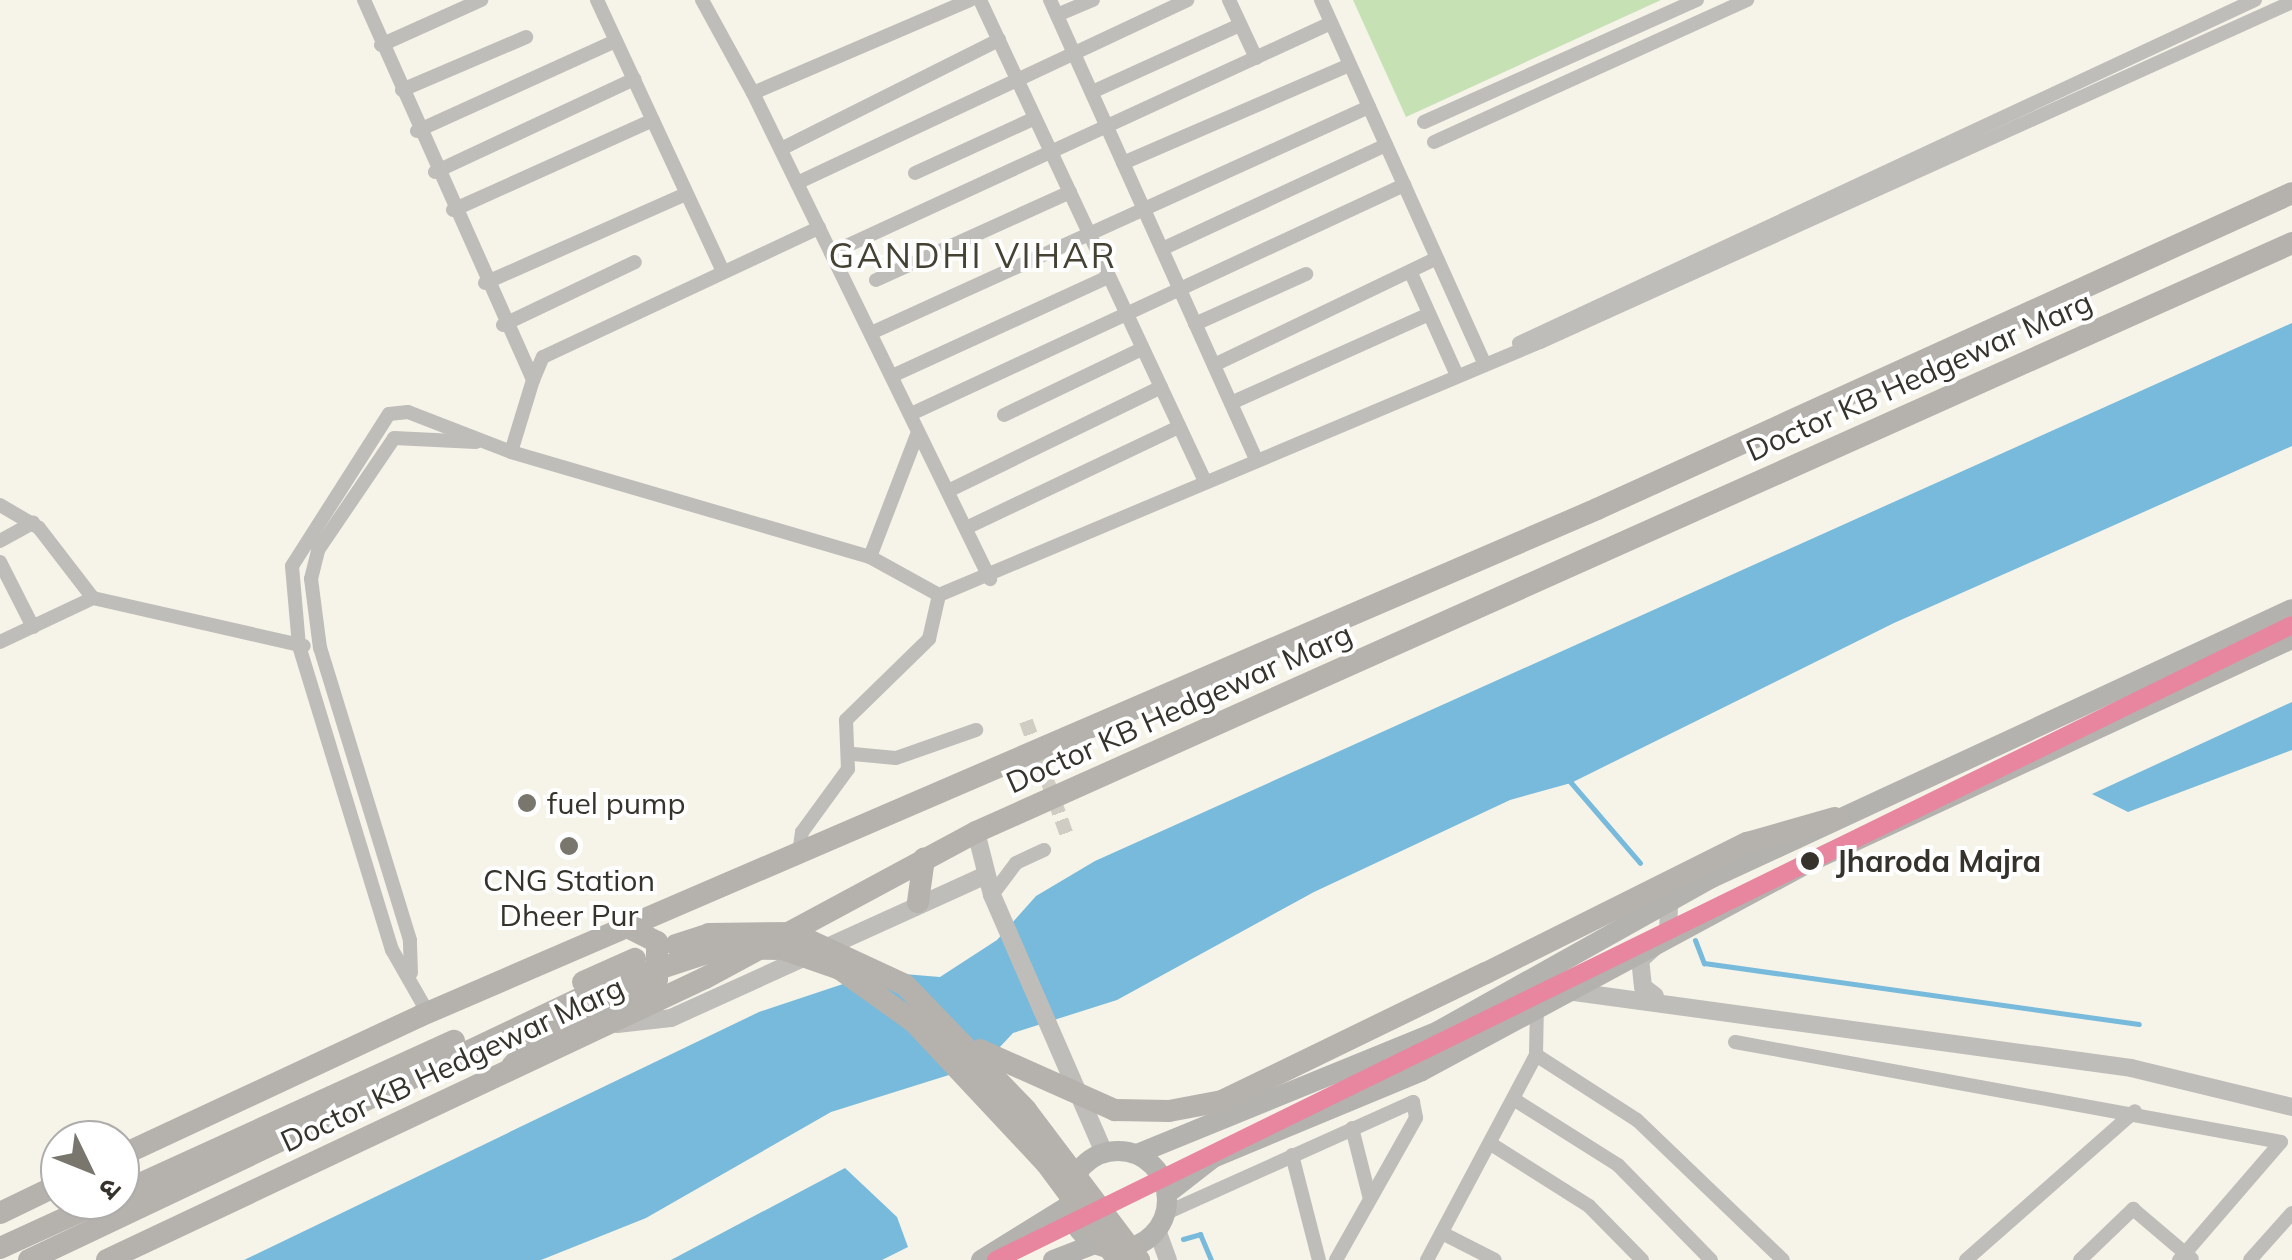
<!DOCTYPE html>
<meta charset="utf-8">
<style>
body{margin:0}
#map{position:relative;width:2292px;height:1260px;overflow:hidden;background:#f6f3e9;font-family:Mulish,"Noto Sans Devanagari",sans-serif}
div>[style]{position:absolute}
.green>*{inset:0;background:#c6e2b5}
.water>*{inset:0;background:#77badb}
.stream>*{height:5px;margin:-2.5px;padding:0 2.5px;transform-origin:2.5px;border-radius:2.5px;background:#77badb}
.minor-tunnel>*{height:14px;margin-top:-7px;transform-origin:0;background:repeating-linear-gradient(90deg,#cfcdc3 0 14px,transparent 0 21px)}
.minor>*{height:14px;margin:-7px;padding:0 7px;transform-origin:7px;border-radius:7px;background:#bfbdb9}
.tertiary>*{height:18px;margin:-9px;padding:0 9px;transform-origin:9px;border-radius:9px;background:#bfbdb9}
.secondary>*{height:20px;margin:-10px;padding:0 10px;transform-origin:10px;border-radius:10px;background:#b4b2ae}
.secondary>.ring{margin:-10px;padding:0;box-sizing:content-box;background:none;border:20px solid #b4b2ae;border-radius:50%}
.trunk>*{height:22px;margin:-11px;padding:0 11px;transform-origin:11px;border-radius:11px;background:#b5b2ad}
.trunk-bridge>*{height:22px;margin:-11px;padding:0 11px;transform-origin:11px;border-radius:11px;background:#b5b2ad}
.metro-1>*{height:18px;margin:-9px;padding:0 9px;transform-origin:9px;border-radius:9px;background:#e8859f}
.dots>*{width:28px;height:28px;translate:-50% -50%;box-sizing:border-box;border:5px solid #fff;border-radius:50%}
span{translate:-50% -50%;white-space:nowrap;text-align:center;line-height:1.15;-webkit-text-stroke:8px #fff;paint-order:stroke}
.street-label{font-size:30px;color:#35332c}
.poi-label{font-size:30px;color:#35332c}
.left{translate:0 -50%;text-align:left}
.stop-label{font-size:30px;color:#35332c;font-weight:700}
.quarter-label{font-size:35px;color:#454133;letter-spacing:2.5px}
.north{position:absolute;left:40px;top:1120px;width:100px;height:100px;box-sizing:border-box;background:#fff;border:2px solid #aeadab;border-radius:50%;rotate:133deg;font-size:28px;font-weight:700;line-height:40px;text-align:center;color:#35332c}
.north::after{content:'';display:block;margin:auto;width:35px;height:45px;background:#79766e;clip-path:polygon(50% 0,100% 100%,50% 72%,0 100%)}
</style>
<div id="map">
<div class="green">
<i style="clip-path:polygon(1353px 0,1661px 0,1406px 117px)"></i>
</div>
<div class="water">
<i style="clip-path:polygon(2292px 323px,2292px 446px,1894px 623px,1571px 783px,1510px 800px,1314px 892px,1117px 1000px,1013px 1033px,984px 1064px,831px 1112px,646px 1218px,541px 1260px,244px 1260px,759px 1012px,879px 972px,940px 977px,997px 940px,1036px 896px,1095px 861px)"></i>
<i style="clip-path:polygon(2292px 702px,2292px 750px,2128px 812px,2092px 794px)"></i>
<i style="clip-path:polygon(845px 1168px,897px 1217px,908px 1247px,882px 1260px,671px 1260px)"></i>
</div>
<div class="stream">
<i style="left:1567px;top:778px;width:112px;rotate:49.3deg"></i>
<i style="left:1695px;top:940px;width:25px;rotate:69deg"></i>
<i style="left:1704px;top:963px;width:439px;rotate:8deg"></i>
<i style="left:1183px;top:1239px;width:18px;rotate:-16deg"></i>
<i style="left:1200px;top:1234px;width:28px;rotate:67deg"></i>
</div>
<div class="minor-tunnel">
<i style="left:1026px;top:721px;width:124px;rotate:70.3deg"></i>
</div>
<div class="minor">
<i style="left:364px;top:0;width:416px;rotate:66deg"></i>
<i style="left:533px;top:380px;width:75px;rotate:107deg"></i>
<i style="left:511px;top:452px;width:374px;rotate:16.3deg"></i>
<i style="left:870px;top:557px;width:79px;rotate:28.8deg"></i>
<i style="left:939px;top:595px;width:45px;rotate:102.8deg"></i>
<i style="left:929px;top:639px;width:116px;rotate:135.7deg"></i>
<i style="left:846px;top:720px;width:49px;rotate:87.7deg"></i>
<i style="left:848px;top:769px;width:78px;rotate:126.1deg"></i>
<i style="left:802px;top:832px;width:22px;rotate:98deg"></i>
<i style="left:597px;top:0;width:299px;rotate:65.1deg"></i>
<i style="left:702px;top:0;width:106px;rotate:61.3deg"></i>
<i style="left:753px;top:93px;width:236px;rotate:-23.2deg"></i>
<i style="left:980px;top:0;width:529px;rotate:64.94deg"></i>
<i style="left:1050px;top:0;width:501px;rotate:65.84deg"></i>
<i style="left:1229px;top:0;width:64px;rotate:65deg"></i>
<i style="left:1321px;top:0;width:393px;rotate:65.8deg"></i>
<i style="left:1057px;top:15px;width:39px;rotate:-23deg"></i>
<i style="left:381px;top:45px;width:110px;rotate:-24.2deg"></i>
<i style="left:402px;top:90px;width:135px;rotate:-23.1deg"></i>
<i style="left:1092px;top:92px;width:162px;rotate:-24.4deg"></i>
<i style="left:753px;top:93px;width:541px;rotate:64deg"></i>
<i style="left:1424px;top:122px;width:299px;rotate:-24.1deg"></i>
<i style="left:417px;top:131px;width:217px;rotate:-24.4deg"></i>
<i style="left:1434px;top:142px;width:344px;rotate:-24.4deg"></i>
<i style="left:781px;top:149px;width:244px;rotate:-26.6deg"></i>
<i style="left:1123px;top:163px;width:247px;rotate:-23.4deg"></i>
<i style="left:435px;top:172px;width:220px;rotate:-25deg"></i>
<i style="left:915px;top:173px;width:132px;rotate:-24.6deg"></i>
<i style="left:797px;top:183px;width:431px;rotate:-25.1deg"></i>
<i style="left:453px;top:210px;width:219px;rotate:-24.2deg"></i>
<i style="left:1162px;top:249px;width:247px;rotate:-24.9deg"></i>
<i style="left:831px;top:253px;width:550px;rotate:-24.7deg"></i>
<i style="left:1411px;top:273px;width:107px;rotate:65.8deg"></i>
<i style="left:876px;top:280px;width:213px;rotate:-24.4deg"></i>
<i style="left:485px;top:283px;width:220px;rotate:-23.9deg"></i>
<i style="left:1195px;top:324px;width:122px;rotate:-24.2deg"></i>
<i style="left:503px;top:325px;width:146px;rotate:-25.5deg"></i>
<i style="left:871px;top:333px;width:547px;rotate:-24.41deg"></i>
<i style="left:1519px;top:343px;width:812px;rotate:-24.99deg"></i>
<i style="left:1214px;top:365px;width:247px;rotate:-25.6deg"></i>
<i style="left:892px;top:376px;width:238px;rotate:-24.6deg"></i>
<i style="left:533px;top:380px;width:25px;rotate:-67deg"></i>
<i style="left:543px;top:357px;width:305px;rotate:-25.1deg"></i>
<i style="left:1231px;top:403px;width:217px;rotate:-24.2deg"></i>
<i style="left:911px;top:414px;width:544px;rotate:-24.92deg"></i>
<i style="left:1004px;top:415px;width:153px;rotate:-25.6deg"></i>
<i style="left:948px;top:491px;width:237px;rotate:-26deg"></i>
<i style="left:0;top:505px;width:45px;rotate:30.5deg"></i>
<i style="left:39px;top:528px;width:88px;rotate:52.4deg"></i>
<i style="left:93px;top:598px;width:216px;rotate:12.8deg"></i>
<i style="left:966px;top:528px;width:236px;rotate:-25.4deg"></i>
<i style="left:0;top:541px;width:38px;rotate:-29deg"></i>
<i style="left:870px;top:557px;width:134px;rotate:-69deg"></i>
<i style="left:0;top:562px;width:73px;rotate:63.1deg"></i>
<i style="left:939px;top:595px;width:652px;rotate:-22.83deg"></i>
<i style="left:1540px;top:342px;width:825px;rotate:-24.33deg"></i>
<i style="left:0;top:642px;width:103px;rotate:-25.3deg"></i>
<i style="left:853px;top:754px;width:43px;rotate:5.3deg"></i>
<i style="left:896px;top:758px;width:85px;rotate:-19.3deg"></i>
<i style="left:992px;top:895px;width:40px;rotate:-53deg"></i>
<i style="left:1016px;top:863px;width:31px;rotate:-25deg"></i>
<i style="left:411px;top:973px;width:33px;rotate:-92deg"></i>
<i style="left:410px;top:940px;width:306px;rotate:-107.1deg"></i>
<i style="left:320px;top:648px;width:70px;rotate:-97.4deg"></i>
<i style="left:311px;top:579px;width:30px;rotate:-76deg"></i>
<i style="left:318px;top:550px;width:135px;rotate:-55.8deg"></i>
<i style="left:394px;top:438px;width:82px;rotate:2.8deg"></i>
<i style="left:428px;top:1013px;width:73px;rotate:-119.7deg"></i>
<i style="left:392px;top:950px;width:318px;rotate:-107deg"></i>
<i style="left:299px;top:646px;width:80px;rotate:-95deg"></i>
<i style="left:292px;top:566px;width:180px;rotate:-57.5deg"></i>
<i style="left:389px;top:414px;width:19px;rotate:-6deg"></i>
<i style="left:408px;top:412px;width:110px;rotate:21.2deg"></i>
<i style="left:1735px;top:1042px;width:555px;rotate:10.38deg"></i>
<i style="left:2281px;top:1142px;width:156px;rotate:130.8deg"></i>
<i style="left:1536px;top:1055px;width:120px;rotate:32.8deg"></i>
<i style="left:1637px;top:1120px;width:202px;rotate:43.8deg"></i>
<i style="left:1515px;top:1100px;width:122px;rotate:32.3deg"></i>
<i style="left:1618px;top:1165px;width:133px;rotate:45.6deg"></i>
<i style="left:1352px;top:1128px;width:73px;rotate:75.8deg"></i>
<i style="left:1491px;top:1144px;width:116px;rotate:32.3deg"></i>
<i style="left:1589px;top:1206px;width:76px;rotate:45.5deg"></i>
<i style="left:1292px;top:1155px;width:108px;rotate:75.6deg"></i>
<i style="left:1166px;top:1213px;width:271px;rotate:-24.2deg"></i>
<i style="left:1413px;top:1102px;width:16px;rotate:79deg"></i>
<i style="left:1416px;top:1118px;width:163px;rotate:119.4deg"></i>
<i style="left:1442px;top:1233px;width:59px;rotate:27deg"></i>
<i style="left:1427px;top:1260px;width:232px;rotate:-62deg"></i>
<i style="left:1536px;top:1055px;width:50px;rotate:-88.9deg"></i>
<i style="left:1966px;top:1260px;width:225px;rotate:-41.4deg"></i>
<i style="left:2080px;top:1260px;width:74px;rotate:-43.9deg"></i>
<i style="left:2133px;top:1209px;width:77px;rotate:40.3deg"></i>
<i style="left:2250px;top:1260px;width:63px;rotate:-48.2deg"></i>
</div>
<div class="tertiary">
<i style="left:976px;top:832px;width:65px;rotate:75.7deg"></i>
<i style="left:992px;top:895px;width:281px;rotate:66.5deg"></i>
<i style="left:1567px;top:991px;width:569px;rotate:7.77deg"></i>
<i style="left:2131px;top:1068px;width:166px;rotate:13.6deg"></i>
<i style="left:1655px;top:996px;width:15px;rotate:-143deg"></i>
<i style="left:1643px;top:987px;width:27px;rotate:-96deg"></i>
<i style="left:1640px;top:960px;width:38px;rotate:-42deg"></i>
<i style="left:1668px;top:935px;width:33px;rotate:-88deg"></i>
<i style="left:617px;top:1024px;width:54px;rotate:-6.3deg"></i>
<i style="left:671px;top:1018px;width:346px;rotate:-24.4deg"></i>
<i style="left:1157px;top:1230px;width:32px;rotate:70deg"></i>
</div>
<div class="secondary">
<i class="ring" style="left:1069px;top:1151px;width:78px;height:78px"></i>
<i style="left:1137px;top:1154px;width:325px;rotate:-22.2deg"></i>
<i style="left:1438px;top:1031px;width:314px;rotate:-29.2deg"></i>
<i style="left:1712px;top:878px;width:639px;rotate:-24.88deg"></i>
<i style="left:1168px;top:1193px;width:57px;rotate:-37.9deg"></i>
<i style="left:1213px;top:1158px;width:226px;rotate:-22.6deg"></i>
<i style="left:1422px;top:1071px;width:443px;rotate:-28.3deg"></i>
<i style="left:1812px;top:861px;width:529px;rotate:-24.82deg"></i>
<i style="left:981px;top:1260px;width:102px;rotate:-31.8deg"></i>
<i style="left:1053px;top:1260px;width:45px;rotate:-20.9deg"></i>
</div>
<div class="trunk">
<i style="left:918px;top:902px;width:44px;rotate:-82.2deg"></i>
<i style="left:1486px;top:973px;width:292px;rotate:-26.5deg"></i>
<i style="left:1747px;top:843px;width:91px;rotate:-15.9deg"></i>
<i style="left:583px;top:982px;width:57px;rotate:-23.9deg"></i>
<i style="left:512px;top:1066px;width:40px;rotate:-48deg"></i>
<i style="left:539px;top:1036px;width:131px;rotate:-25.8deg"></i>
<i style="left:657px;top:979px;width:37px;rotate:-90deg"></i>
<i style="left:657px;top:942px;width:30px;rotate:-153deg"></i>
<i style="left:120px;top:1156px;width:331px;rotate:-25deg"></i>
<i style="left:420px;top:1016px;width:1282px;rotate:-23.3deg"></i>
<i style="left:1597px;top:509px;width:763px;rotate:-24.45deg"></i>
<i style="left:120px;top:1193px;width:367px;rotate:-24.5deg"></i>
<i style="left:0;top:1213px;width:67px;rotate:-25.8deg"></i>
<i style="left:0;top:1248px;width:115px;rotate:-24.6deg"></i>
<i style="left:29px;top:1260px;width:639px;rotate:-25.4deg"></i>
<i style="left:107px;top:1260px;width:661px;rotate:-25.25deg"></i>
<i style="left:705px;top:978px;width:308px;rotate:-28.3deg"></i>
<i style="left:976px;top:832px;width:1442px;rotate:-24.11deg"></i>
</div>
<div class="trunk-bridge">
<i style="left:676px;top:945px;width:35px;rotate:-18deg"></i>
<i style="left:709px;top:934px;width:84px;rotate:-0.7deg"></i>
<i style="left:793px;top:933px;width:123px;rotate:24.9deg"></i>
<i style="left:905px;top:985px;width:174px;rotate:45.9deg"></i>
<i style="left:1026px;top:1110px;width:188px;rotate:53deg"></i>
<i style="left:606px;top:986px;width:122px;rotate:-18.1deg"></i>
<i style="left:722px;top:948px;width:61px;rotate:0.9deg"></i>
<i style="left:783px;top:949px;width:60px;rotate:19.3deg"></i>
<i style="left:840px;top:969px;width:91px;rotate:35.6deg"></i>
<i style="left:914px;top:1022px;width:193px;rotate:46.9deg"></i>
<i style="left:1046px;top:1163px;width:121px;rotate:53.4deg"></i>
<i style="left:980px;top:1050px;width:148px;rotate:24deg"></i>
<i style="left:1115px;top:1110px;width:54px;rotate:1.1deg"></i>
<i style="left:1169px;top:1111px;width:54px;rotate:-10.7deg"></i>
<i style="left:1222px;top:1101px;width:293px;rotate:-25.9deg"></i>
</div>
<div class="metro-1">
<i style="left:996px;top:1260px;width:1443px;rotate:-26.1deg"></i>
</div>
<div class="dots">
<i style="left:527px;top:803px;background:#79766e"></i>
<i style="left:569px;top:846px;background:#79766e"></i>
<i style="left:1810px;top:861px;background:#35332c"></i>
</div>
<div class="street-label">
<span style="left:1919px;top:376px;rotate:-24deg">Doctor KB Hedgewar Marg</span>
<span style="left:1179px;top:708px;rotate:-24deg">Doctor KB Hedgewar Marg</span>
<span style="left:452px;top:1064px;rotate:-25deg">Doctor KB Hedgewar Marg</span>
</div>
<div class="poi-label">
<span class="left" style="left:547px;top:803px">fuel pump</span>
<span style="left:569px;top:897px">CNG Station<br>Dheer Pur</span>
</div>
<div class="stop-label">
<span class="left" style="left:1836px;top:861px">Jharoda Majra</span>
</div>
<div class="quarter-label">
<span style="left:973px;top:255px">GANDHI VIHAR</span>
</div>
<div class="north">उ</div>
</div>
